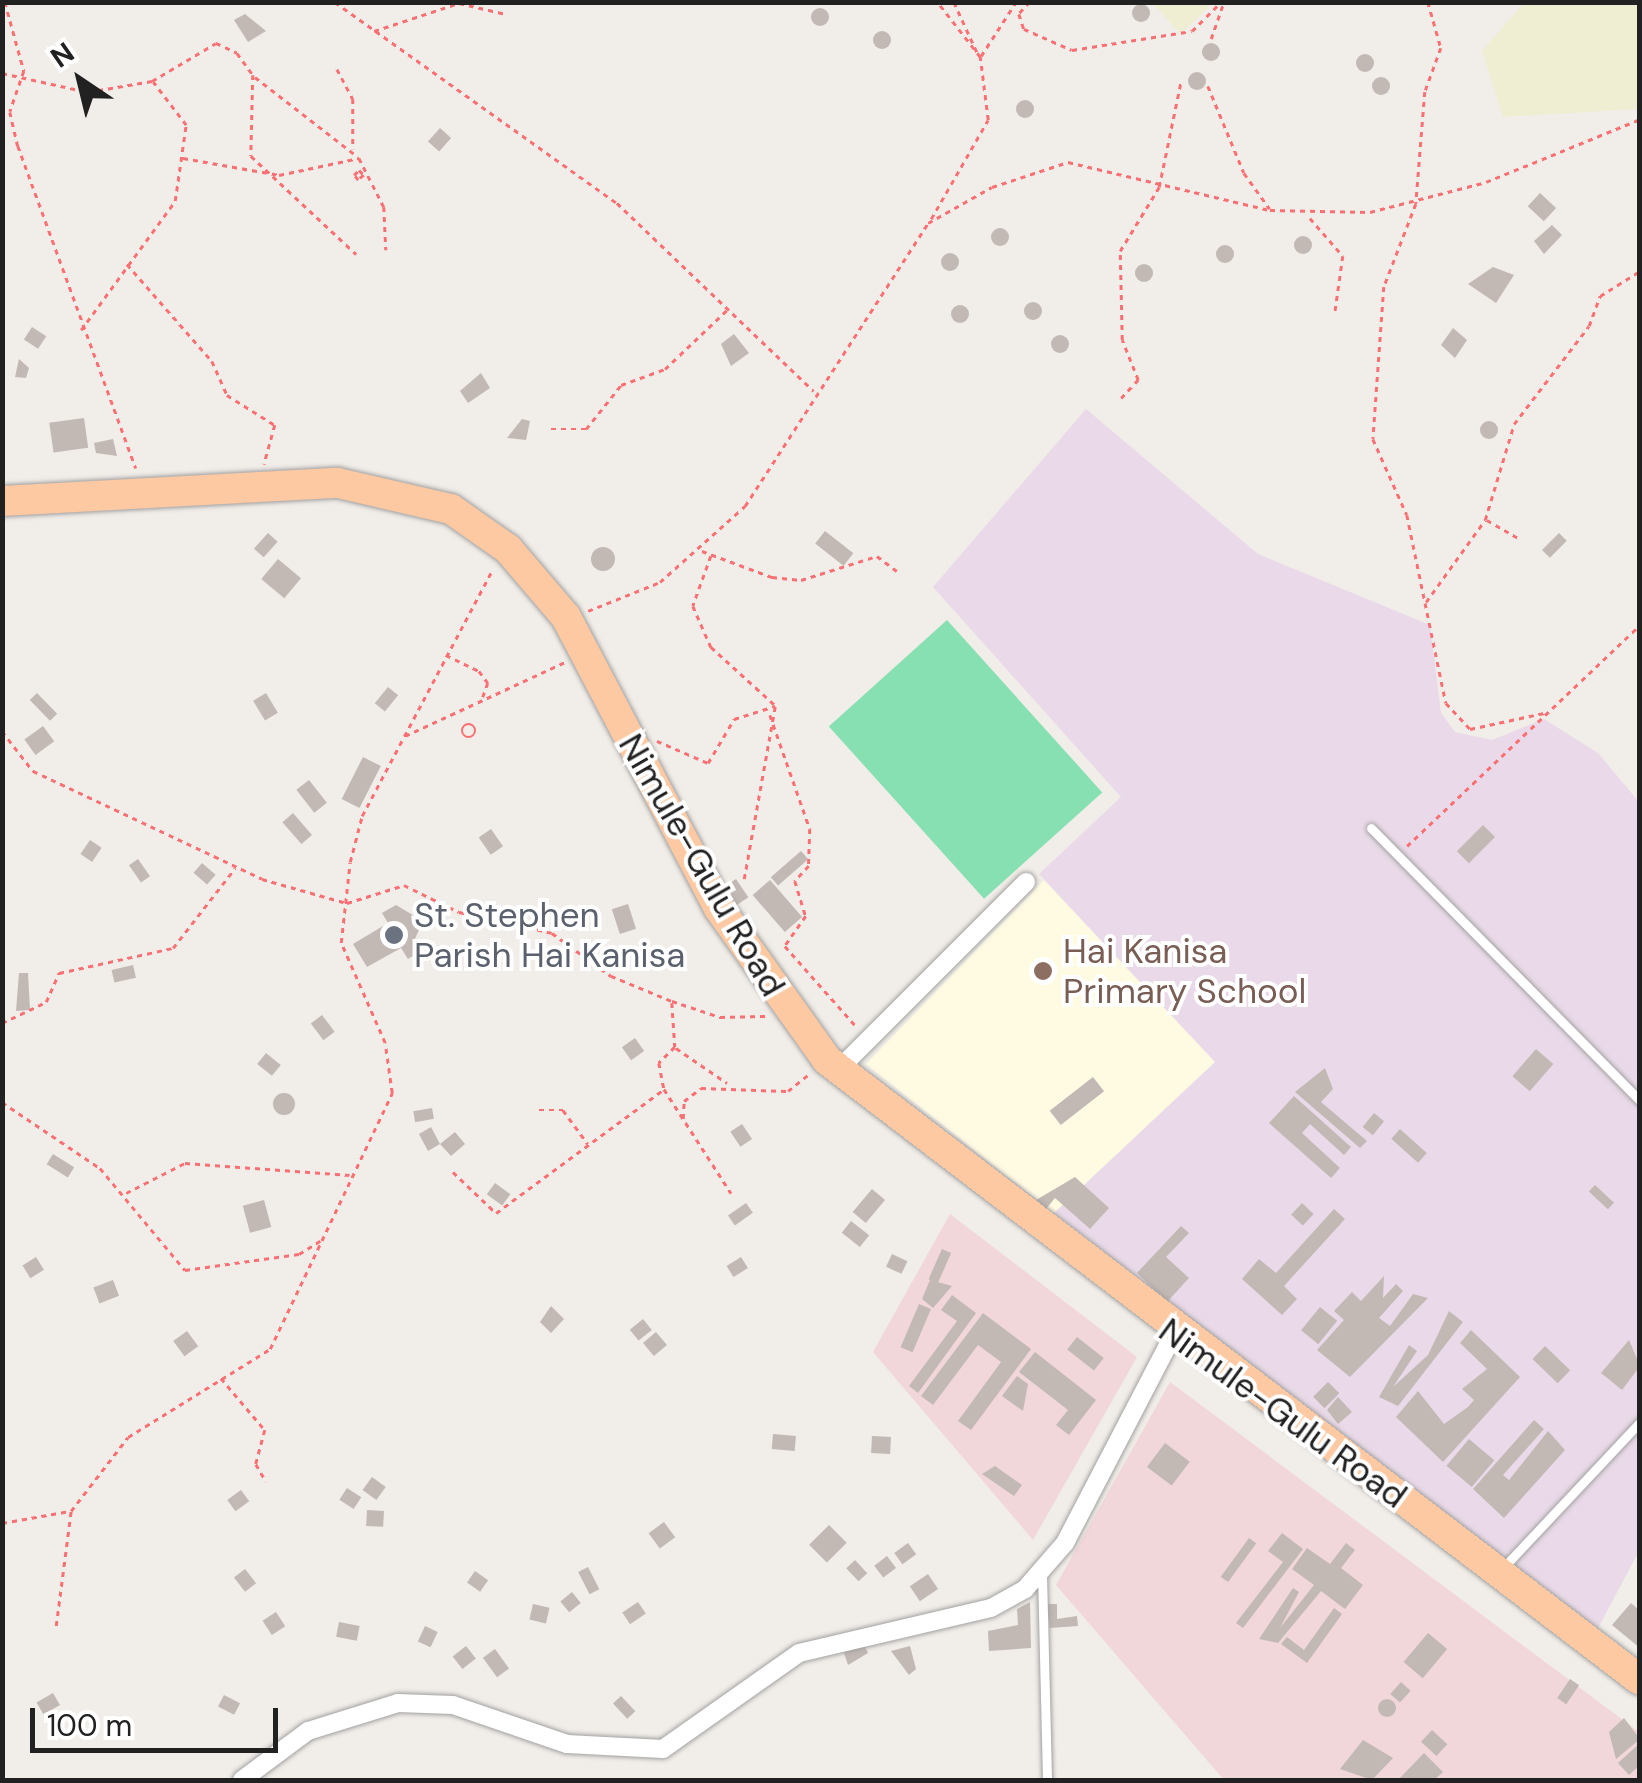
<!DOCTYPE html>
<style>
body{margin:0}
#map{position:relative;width:1642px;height:1783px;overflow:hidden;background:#f1ede8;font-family:"DM Sans",sans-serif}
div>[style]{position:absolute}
.commercial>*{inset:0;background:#f1d7da}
.industrial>*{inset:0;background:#eadae9}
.education>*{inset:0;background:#fffbe3}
.farmland>*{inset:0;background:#efeed3}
.pitch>*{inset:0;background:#86e0b1;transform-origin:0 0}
.building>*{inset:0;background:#c2b8b4;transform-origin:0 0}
.round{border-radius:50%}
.path>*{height:2.5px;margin-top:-1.25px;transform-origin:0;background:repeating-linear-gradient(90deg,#fa7074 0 5px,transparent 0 10px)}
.path>.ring{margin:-1.25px;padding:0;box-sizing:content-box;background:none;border:2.5px solid #fa7074;border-radius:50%}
.roads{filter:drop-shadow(0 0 2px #a2a2a2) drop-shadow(0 0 2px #a2a2a2)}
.lane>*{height:9px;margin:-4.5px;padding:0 4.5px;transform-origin:4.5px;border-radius:4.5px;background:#fff}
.street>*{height:18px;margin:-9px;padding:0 9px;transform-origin:9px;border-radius:9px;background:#fff}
.primary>*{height:30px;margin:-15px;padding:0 15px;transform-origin:15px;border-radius:15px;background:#fcc9a2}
.dots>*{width:28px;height:28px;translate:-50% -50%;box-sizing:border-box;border:5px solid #fff;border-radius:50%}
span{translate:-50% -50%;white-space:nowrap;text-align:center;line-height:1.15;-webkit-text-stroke:8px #fff;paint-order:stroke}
.street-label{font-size:35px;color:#212121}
.worship-label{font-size:35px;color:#5b616d}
.left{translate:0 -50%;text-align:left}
.education-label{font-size:35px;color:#785e54}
.frame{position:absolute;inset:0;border:5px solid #212121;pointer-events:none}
.north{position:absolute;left:30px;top:30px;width:100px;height:100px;-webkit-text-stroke:8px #fff;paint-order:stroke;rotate:325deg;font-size:28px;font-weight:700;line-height:40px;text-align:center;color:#212121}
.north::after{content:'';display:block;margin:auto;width:35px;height:45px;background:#212121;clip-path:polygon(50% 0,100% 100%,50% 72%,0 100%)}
.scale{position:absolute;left:30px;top:1708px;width:248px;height:45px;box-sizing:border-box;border:5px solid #212121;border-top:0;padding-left:12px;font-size:30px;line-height:35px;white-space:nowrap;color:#212121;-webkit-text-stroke:8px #fff;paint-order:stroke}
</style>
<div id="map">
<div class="commercial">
<i style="clip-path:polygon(950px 1214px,1137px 1357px,1033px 1540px,873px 1352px)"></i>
<i style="clip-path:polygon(1170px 1382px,1639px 1732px,1639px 1780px,1224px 1780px,1056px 1585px)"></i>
</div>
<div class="industrial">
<i style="clip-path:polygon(1086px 409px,1258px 554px,1430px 625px,1441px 713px,1455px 732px,1492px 740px,1544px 719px,1598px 753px,1639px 802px,1639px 1551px,1596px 1632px,1054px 1213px,1214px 1062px,1039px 874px,1121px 797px,933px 587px)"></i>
</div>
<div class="education">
<i style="clip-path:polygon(1044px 880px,1215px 1062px,1054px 1213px,866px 1064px)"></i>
</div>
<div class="farmland">
<i style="clip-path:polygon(1152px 3px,1212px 3px,1181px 34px)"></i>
<i style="clip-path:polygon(1524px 3px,1637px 3px,1639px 109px,1503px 117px,1482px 51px)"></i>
</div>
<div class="pitch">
<i style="left:947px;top:620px;width:232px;height:159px;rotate:48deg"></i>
</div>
<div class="building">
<i class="round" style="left:1132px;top:4px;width:18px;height:18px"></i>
<i class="round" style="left:811px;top:8px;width:18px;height:18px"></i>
<i style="clip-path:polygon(245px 14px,266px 31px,248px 42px,234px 20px)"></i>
<i class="round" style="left:873px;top:31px;width:18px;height:18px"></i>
<i class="round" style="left:1202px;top:43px;width:18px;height:18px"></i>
<i class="round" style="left:1356px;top:54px;width:18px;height:18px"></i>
<i class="round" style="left:1188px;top:72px;width:18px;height:18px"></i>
<i class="round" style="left:1372px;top:77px;width:18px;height:18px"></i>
<i class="round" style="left:1016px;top:100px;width:18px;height:18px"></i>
<i style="left:440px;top:128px;width:15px;height:18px;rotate:42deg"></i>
<i style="left:1540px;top:193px;width:22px;height:18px;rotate:43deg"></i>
<i style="clip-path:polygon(1552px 225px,1562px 235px,1544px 254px,1534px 241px)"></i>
<i class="round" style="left:991px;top:228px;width:18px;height:18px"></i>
<i class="round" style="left:1294px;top:236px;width:18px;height:18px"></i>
<i class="round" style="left:1216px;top:245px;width:18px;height:18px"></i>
<i class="round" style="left:941px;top:253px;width:18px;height:18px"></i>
<i class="round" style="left:1135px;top:264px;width:18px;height:18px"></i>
<i style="clip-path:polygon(1493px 267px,1514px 275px,1496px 303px,1468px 284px)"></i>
<i class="round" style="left:1024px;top:302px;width:18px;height:18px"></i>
<i class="round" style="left:951px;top:305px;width:18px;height:18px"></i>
<i style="left:32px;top:327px;width:17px;height:15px;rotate:33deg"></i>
<i style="clip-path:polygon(1453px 328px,1467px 340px,1455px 358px,1441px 345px)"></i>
<i style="clip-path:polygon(734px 334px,749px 353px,731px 366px,721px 344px)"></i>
<i class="round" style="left:1051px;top:335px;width:18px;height:18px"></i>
<i style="clip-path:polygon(19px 359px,29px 368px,26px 378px,15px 377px)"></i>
<i style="clip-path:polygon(481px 373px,490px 388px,468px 403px,460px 391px)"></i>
<i style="left:84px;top:418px;width:30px;height:35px;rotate:82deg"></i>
<i style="clip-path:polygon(522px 419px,530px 421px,526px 440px,507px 438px)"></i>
<i class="round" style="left:1480px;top:421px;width:18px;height:18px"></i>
<i style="clip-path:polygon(113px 439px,117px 456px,96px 453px,94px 443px)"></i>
<i style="left:825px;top:531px;width:36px;height:16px;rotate:38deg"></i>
<i style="left:268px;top:533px;width:13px;height:21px;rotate:42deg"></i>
<i style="left:1559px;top:533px;width:11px;height:24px;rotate:45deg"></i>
<i class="round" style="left:591px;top:547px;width:24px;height:24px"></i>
<i style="left:278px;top:559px;width:30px;height:26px;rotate:40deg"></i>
<i style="left:388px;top:687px;width:13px;height:21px;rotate:39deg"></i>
<i style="left:37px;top:693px;width:29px;height:10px;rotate:46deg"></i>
<i style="left:266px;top:693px;width:23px;height:15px;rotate:59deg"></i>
<i style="left:43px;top:726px;width:19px;height:23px;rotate:54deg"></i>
<i style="left:363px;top:757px;width:20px;height:47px;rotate:27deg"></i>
<i style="left:309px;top:780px;width:29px;height:16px;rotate:52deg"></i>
<i style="left:293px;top:813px;width:29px;height:14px;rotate:49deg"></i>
<i style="left:1483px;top:825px;width:17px;height:37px;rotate:45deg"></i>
<i style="left:491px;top:829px;width:21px;height:15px;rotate:55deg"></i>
<i style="left:90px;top:840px;width:14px;height:17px;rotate:34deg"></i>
<i style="left:801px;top:851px;width:11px;height:40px;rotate:49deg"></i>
<i style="left:138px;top:859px;width:21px;height:11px;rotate:55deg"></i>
<i style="left:202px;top:863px;width:18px;height:13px;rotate:41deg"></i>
<i style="left:736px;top:879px;width:22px;height:24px;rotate:56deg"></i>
<i style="left:770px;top:880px;width:49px;height:23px;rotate:49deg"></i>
<i style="left:628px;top:904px;width:26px;height:17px;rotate:72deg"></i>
<i style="clip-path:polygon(396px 905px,423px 921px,414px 941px,421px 951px,408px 959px,401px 948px,367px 967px,353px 944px,388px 923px,382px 913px)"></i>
<i style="left:133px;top:965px;width:13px;height:22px;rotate:77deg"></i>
<i style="clip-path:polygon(19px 973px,28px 973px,30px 1010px,16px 1011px)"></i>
<i style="left:322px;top:1015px;width:21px;height:14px;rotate:53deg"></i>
<i style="left:635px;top:1038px;width:16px;height:16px;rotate:55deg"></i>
<i style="left:1536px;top:1049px;width:23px;height:36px;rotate:41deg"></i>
<i style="left:266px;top:1053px;width:19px;height:14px;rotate:39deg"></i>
<i style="clip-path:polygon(1325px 1068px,1333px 1089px,1321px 1102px,1367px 1141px,1360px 1148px,1295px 1092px)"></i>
<i style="left:1093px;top:1077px;width:18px;height:55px;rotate:52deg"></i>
<i class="round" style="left:273px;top:1093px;width:22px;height:22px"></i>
<i style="clip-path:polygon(1294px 1096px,1351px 1147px,1344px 1155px,1310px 1124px,1302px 1133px,1340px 1168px,1331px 1178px,1269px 1123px)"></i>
<i style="left:432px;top:1108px;width:11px;height:19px;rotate:80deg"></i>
<i style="left:1374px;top:1113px;width:13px;height:18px;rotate:39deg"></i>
<i style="left:742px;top:1124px;width:18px;height:14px;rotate:56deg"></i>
<i style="clip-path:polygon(431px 1127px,440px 1144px,455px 1132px,465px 1144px,451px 1156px,440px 1144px,428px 1151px,419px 1134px)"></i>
<i style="left:1400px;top:1129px;width:36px;height:13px;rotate:42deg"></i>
<i style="left:53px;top:1154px;width:25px;height:12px;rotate:32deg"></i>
<i style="clip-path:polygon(1075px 1177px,1109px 1208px,1090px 1229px,1055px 1198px,1046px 1209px,1036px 1200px)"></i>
<i style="left:495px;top:1183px;width:19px;height:14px;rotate:36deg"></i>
<i style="left:1595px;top:1185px;width:26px;height:9px;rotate:43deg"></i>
<i style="left:872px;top:1189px;width:17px;height:30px;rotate:40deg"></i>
<i style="left:264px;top:1200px;width:28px;height:22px;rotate:75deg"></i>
<i style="left:746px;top:1203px;width:12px;height:22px;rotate:55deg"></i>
<i style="left:1302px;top:1203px;width:16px;height:16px;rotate:43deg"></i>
<i style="clip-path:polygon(1334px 1209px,1345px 1219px,1284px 1286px,1297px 1299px,1282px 1315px,1242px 1279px,1259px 1259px,1276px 1273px)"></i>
<i style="left:851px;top:1221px;width:23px;height:15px;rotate:38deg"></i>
<i style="clip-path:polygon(1181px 1226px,1189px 1233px,1166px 1257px,1189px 1278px,1167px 1302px,1137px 1273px)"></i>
<i style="left:942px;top:1249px;width:10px;height:33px;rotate:24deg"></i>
<i style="left:892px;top:1254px;width:17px;height:14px;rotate:25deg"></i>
<i style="left:36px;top:1257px;width:15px;height:16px;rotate:58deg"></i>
<i style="left:741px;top:1257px;width:13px;height:17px;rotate:58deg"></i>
<i style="clip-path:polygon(1384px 1276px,1383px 1298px,1396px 1284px,1403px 1291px,1379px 1318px,1390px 1326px,1413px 1294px,1428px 1298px,1350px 1377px,1317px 1350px,1344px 1320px,1334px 1311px,1352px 1292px,1361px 1301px)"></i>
<i style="left:113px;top:1280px;width:17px;height:21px;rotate:69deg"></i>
<i style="clip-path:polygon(930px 1280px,952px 1286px,933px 1308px,922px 1299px)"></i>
<i style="clip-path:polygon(952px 1295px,976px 1313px,918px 1393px,909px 1386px,957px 1321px,941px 1310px)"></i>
<i style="left:919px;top:1304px;width:13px;height:47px;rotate:23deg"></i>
<i style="clip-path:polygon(551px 1306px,564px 1319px,551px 1333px,540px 1322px)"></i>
<i style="left:1320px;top:1307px;width:22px;height:30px;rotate:39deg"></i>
<i style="clip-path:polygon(1449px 1311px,1463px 1322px,1398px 1406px,1379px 1397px,1409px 1345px,1417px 1351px,1393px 1387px,1428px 1355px)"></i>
<i style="clip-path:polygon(983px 1313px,1031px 1349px,971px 1430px,958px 1421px,1001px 1362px,978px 1345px,933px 1405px,921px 1396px)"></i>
<i style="left:643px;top:1319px;width:14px;height:17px;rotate:51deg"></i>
<i style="clip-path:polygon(1471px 1330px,1520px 1377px,1443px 1462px,1396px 1417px,1418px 1391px,1444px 1424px,1468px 1407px,1474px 1400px,1462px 1389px,1487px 1369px,1460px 1343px)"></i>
<i style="left:187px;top:1331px;width:19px;height:17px;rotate:54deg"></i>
<i style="left:656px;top:1332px;width:17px;height:17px;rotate:50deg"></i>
<i style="left:1077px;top:1337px;width:34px;height:16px;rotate:38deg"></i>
<i style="clip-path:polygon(1629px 1340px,1640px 1366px,1622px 1390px,1601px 1373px)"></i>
<i style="left:1545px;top:1346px;width:35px;height:18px;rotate:44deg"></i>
<i style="clip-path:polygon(1035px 1352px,1096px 1400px,1069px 1435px,1056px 1425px,1068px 1410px,1019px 1372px)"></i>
<i style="clip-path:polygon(1017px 1376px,1028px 1384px,1023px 1411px,1002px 1396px)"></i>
<i style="left:1328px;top:1382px;width:16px;height:21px;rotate:45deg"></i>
<i style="clip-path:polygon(1338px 1397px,1352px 1412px,1338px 1424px,1327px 1410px)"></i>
<i style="clip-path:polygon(1534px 1420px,1544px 1429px,1503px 1475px,1509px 1480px,1548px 1431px,1565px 1450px,1504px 1518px,1473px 1489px)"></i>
<i style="left:773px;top:1434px;width:23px;height:15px;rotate:5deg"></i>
<i style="left:872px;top:1436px;width:19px;height:17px;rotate:3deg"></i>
<i style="left:1469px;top:1439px;width:33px;height:35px;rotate:40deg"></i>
<i style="left:1165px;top:1443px;width:31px;height:30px;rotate:37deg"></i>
<i style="clip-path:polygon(995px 1466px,1022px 1485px,1014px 1496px,982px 1474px)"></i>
<i style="left:372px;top:1477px;width:17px;height:16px;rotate:36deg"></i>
<i style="left:347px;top:1488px;width:17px;height:14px;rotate:33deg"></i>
<i style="left:241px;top:1490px;width:14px;height:17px;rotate:54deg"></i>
<i style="left:367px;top:1510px;width:17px;height:16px;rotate:3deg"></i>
<i style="left:664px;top:1522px;width:19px;height:19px;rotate:54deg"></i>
<i style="left:829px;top:1525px;width:25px;height:28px;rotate:45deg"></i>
<i style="clip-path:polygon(1282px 1533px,1303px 1549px,1243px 1628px,1236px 1623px,1283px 1562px,1268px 1551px)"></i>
<i style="left:1249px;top:1538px;width:9px;height:48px;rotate:36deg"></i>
<i style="left:908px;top:1543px;width:14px;height:17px;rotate:54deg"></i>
<i style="clip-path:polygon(1346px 1543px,1355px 1550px,1341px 1568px,1363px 1585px,1345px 1609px,1321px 1591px,1278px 1643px,1259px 1639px,1293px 1588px,1299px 1592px,1280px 1628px,1314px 1585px,1292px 1569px,1307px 1548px,1330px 1564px)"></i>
<i style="left:887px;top:1556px;width:15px;height:16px;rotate:53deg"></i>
<i style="left:855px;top:1560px;width:18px;height:12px;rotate:47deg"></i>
<i style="left:588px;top:1567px;width:25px;height:11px;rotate:63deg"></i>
<i style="left:245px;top:1569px;width:18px;height:14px;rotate:52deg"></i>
<i style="left:475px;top:1571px;width:16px;height:14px;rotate:35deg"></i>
<i style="left:928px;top:1574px;width:18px;height:22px;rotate:56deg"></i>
<i style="left:572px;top:1592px;width:14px;height:15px;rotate:51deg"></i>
<i style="left:638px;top:1602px;width:14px;height:19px;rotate:56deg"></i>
<i style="clip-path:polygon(1030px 1602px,1031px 1648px,989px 1651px,988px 1631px,1018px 1625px,1017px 1609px)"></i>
<i style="clip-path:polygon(1631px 1603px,1640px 1611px,1640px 1648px,1612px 1625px)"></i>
<i style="left:533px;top:1604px;width:17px;height:16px;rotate:13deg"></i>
<i style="clip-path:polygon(1047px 1604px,1057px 1604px,1057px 1619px,1077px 1616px,1078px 1626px,1050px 1628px)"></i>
<i style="clip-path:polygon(1334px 1608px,1342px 1614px,1307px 1663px,1281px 1644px,1287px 1637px,1304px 1650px)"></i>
<i style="left:276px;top:1612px;width:17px;height:16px;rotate:57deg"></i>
<i style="left:339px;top:1622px;width:21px;height:15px;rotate:11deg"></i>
<i style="left:425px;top:1626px;width:14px;height:17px;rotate:25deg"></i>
<i style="left:1428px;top:1633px;width:25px;height:38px;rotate:40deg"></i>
<i style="clip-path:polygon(863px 1643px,868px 1653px,848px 1665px,844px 1653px)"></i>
<i style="left:466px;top:1646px;width:16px;height:17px;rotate:52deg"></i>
<i style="clip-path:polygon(910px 1646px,916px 1669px,909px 1675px,891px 1651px)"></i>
<i style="left:495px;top:1649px;width:24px;height:15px;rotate:54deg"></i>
<i style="left:1570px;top:1679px;width:11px;height:23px;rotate:34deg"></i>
<i style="left:1401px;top:1682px;width:13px;height:16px;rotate:42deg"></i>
<i style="left:53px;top:1693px;width:14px;height:19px;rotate:60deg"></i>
<i style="left:224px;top:1695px;width:18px;height:13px;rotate:27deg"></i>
<i style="left:621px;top:1696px;width:21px;height:11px;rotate:47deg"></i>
<i class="round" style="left:1378px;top:1699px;width:18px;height:18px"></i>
<i style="clip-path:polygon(1624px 1718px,1640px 1739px,1616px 1759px,1609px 1732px)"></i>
<i style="left:1432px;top:1730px;width:21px;height:16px;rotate:43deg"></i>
<i style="clip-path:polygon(1363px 1740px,1393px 1758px,1372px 1780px,1340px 1769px)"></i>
<i style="clip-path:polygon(1640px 1743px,1640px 1765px,1629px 1775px,1618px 1763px)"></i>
<i style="clip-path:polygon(1424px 1753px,1443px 1772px,1434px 1780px,1398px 1780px)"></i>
</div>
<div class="path">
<i style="left:5px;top:2px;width:72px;rotate:74.6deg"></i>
<i style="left:24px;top:71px;width:43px;rotate:108.9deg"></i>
<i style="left:10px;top:112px;width:35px;rotate:77deg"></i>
<i style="left:18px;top:146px;width:343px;rotate:69.9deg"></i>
<i style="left:335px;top:2px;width:346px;rotate:35.5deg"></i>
<i style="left:617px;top:203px;width:272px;rotate:43.7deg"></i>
<i style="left:954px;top:2px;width:55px;rotate:65.3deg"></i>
<i style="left:1030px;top:2px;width:16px;rotate:133deg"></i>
<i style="left:1019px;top:14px;width:16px;rotate:72deg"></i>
<i style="left:1024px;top:29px;width:52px;rotate:23.6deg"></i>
<i style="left:1072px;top:50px;width:121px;rotate:-9deg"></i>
<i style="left:1192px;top:31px;width:41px;rotate:-45deg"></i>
<i style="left:1428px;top:2px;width:48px;rotate:74.2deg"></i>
<i style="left:1441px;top:48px;width:47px;rotate:110deg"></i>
<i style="left:1425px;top:92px;width:112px;rotate:94.6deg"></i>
<i style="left:1416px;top:204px;width:89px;rotate:111.1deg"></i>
<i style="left:1384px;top:287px;width:152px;rotate:94.1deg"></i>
<i style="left:1373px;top:439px;width:83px;rotate:65.9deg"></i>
<i style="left:1407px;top:515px;width:192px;rotate:78.3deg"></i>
<i style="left:1446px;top:703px;width:35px;rotate:47deg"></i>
<i style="left:1470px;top:729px;width:76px;rotate:-12.2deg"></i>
<i style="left:374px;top:31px;width:89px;rotate:-18.2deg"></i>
<i style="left:459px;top:3px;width:48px;rotate:13.2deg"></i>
<i style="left:1211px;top:39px;width:39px;rotate:-71deg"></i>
<i style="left:981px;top:56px;width:64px;rotate:-57.1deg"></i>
<i style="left:337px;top:69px;width:34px;rotate:62deg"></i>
<i style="left:353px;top:99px;width:50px;rotate:90deg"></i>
<i style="left:2px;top:73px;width:88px;rotate:12.5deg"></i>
<i style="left:88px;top:92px;width:65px;rotate:-9.8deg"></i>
<i style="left:152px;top:81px;width:74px;rotate:-30.7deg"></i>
<i style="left:216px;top:43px;width:23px;rotate:25deg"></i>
<i style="left:237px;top:53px;width:27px;rotate:54deg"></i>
<i style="left:253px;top:75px;width:81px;rotate:91.4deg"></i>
<i style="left:251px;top:156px;width:144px;rotate:43deg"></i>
<i style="left:255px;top:77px;width:130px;rotate:37.8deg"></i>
<i style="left:1208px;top:86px;width:94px;rotate:67.5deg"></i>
<i style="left:1244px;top:173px;width:44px;rotate:54.2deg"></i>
<i style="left:183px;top:158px;width:97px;rotate:10deg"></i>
<i style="left:279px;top:175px;width:82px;rotate:-12deg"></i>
<i style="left:359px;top:158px;width:55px;rotate:63deg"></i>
<i style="left:384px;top:207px;width:43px;rotate:87.3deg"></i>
<i style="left:359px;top:170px;width:7px;rotate:45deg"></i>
<i style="left:364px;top:175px;width:8px;rotate:140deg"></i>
<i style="left:358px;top:180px;width:6px;rotate:-129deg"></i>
<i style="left:354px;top:175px;width:7px;rotate:-45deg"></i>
<i style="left:1310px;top:218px;width:50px;rotate:49deg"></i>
<i style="left:1343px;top:256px;width:58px;rotate:98deg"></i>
<i style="left:931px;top:219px;width:114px;rotate:-60.1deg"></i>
<i style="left:988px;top:120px;width:64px;rotate:-97.2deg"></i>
<i style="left:980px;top:57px;width:70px;rotate:-128deg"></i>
<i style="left:127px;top:264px;width:129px;rotate:48.8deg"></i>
<i style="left:212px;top:361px;width:37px;rotate:66deg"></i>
<i style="left:227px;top:395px;width:57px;rotate:32deg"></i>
<i style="left:275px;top:425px;width:41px;rotate:105.4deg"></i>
<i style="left:81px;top:330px;width:160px;rotate:-53.9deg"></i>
<i style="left:175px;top:201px;width:77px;rotate:-81.8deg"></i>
<i style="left:186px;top:125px;width:54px;rotate:-127.5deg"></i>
<i style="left:1121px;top:398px;width:25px;rotate:-47deg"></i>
<i style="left:1138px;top:380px;width:43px;rotate:-111.8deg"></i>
<i style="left:1122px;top:340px;width:89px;rotate:-91.3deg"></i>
<i style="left:1120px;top:251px;width:75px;rotate:-58.6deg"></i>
<i style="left:1159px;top:187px;width:108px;rotate:-78.3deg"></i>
<i style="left:551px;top:429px;width:35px"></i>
<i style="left:586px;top:429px;width:56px;rotate:-51.5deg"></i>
<i style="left:621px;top:385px;width:47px;rotate:-20deg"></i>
<i style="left:665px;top:369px;width:87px;rotate:-43.6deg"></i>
<i style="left:1487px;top:520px;width:39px;rotate:30deg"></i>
<i style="left:702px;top:551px;width:75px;rotate:20.4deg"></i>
<i style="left:772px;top:577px;width:29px;rotate:6deg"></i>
<i style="left:801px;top:580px;width:80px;rotate:-17.5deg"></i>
<i style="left:877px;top:556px;width:25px;rotate:37deg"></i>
<i style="left:711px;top:556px;width:53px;rotate:109.8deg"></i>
<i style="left:693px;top:606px;width:45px;rotate:66.3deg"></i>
<i style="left:711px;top:647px;width:88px;rotate:42.2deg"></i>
<i style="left:1426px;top:602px;width:101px;rotate:-54.3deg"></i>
<i style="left:1485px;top:520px;width:100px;rotate:-73.2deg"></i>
<i style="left:1514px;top:424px;width:123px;rotate:-52.6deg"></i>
<i style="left:1589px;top:326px;width:32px;rotate:-70deg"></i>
<i style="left:1600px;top:296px;width:47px;rotate:-32deg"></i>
<i style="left:588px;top:611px;width:78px;rotate:-21.9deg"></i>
<i style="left:660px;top:582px;width:114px;rotate:-41.8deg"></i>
<i style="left:745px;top:506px;width:337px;rotate:-57.1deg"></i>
<i style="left:928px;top:223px;width:73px;rotate:-29.4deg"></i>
<i style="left:992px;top:187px;width:80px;rotate:-18.2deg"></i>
<i style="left:1068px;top:162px;width:208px;rotate:13.4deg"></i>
<i style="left:1270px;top:210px;width:100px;rotate:1.1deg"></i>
<i style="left:1370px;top:212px;width:120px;rotate:-14.5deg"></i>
<i style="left:1486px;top:182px;width:166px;rotate:-22.2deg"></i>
<i style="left:446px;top:655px;width:37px;rotate:26deg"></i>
<i style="left:479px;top:671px;width:15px;rotate:53deg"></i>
<i style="left:488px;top:683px;width:15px;rotate:110deg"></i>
<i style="left:770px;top:715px;width:121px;rotate:70.7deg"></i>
<i style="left:810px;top:829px;width:37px;rotate:92deg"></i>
<i style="left:809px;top:866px;width:21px;rotate:133deg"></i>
<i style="left:795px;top:881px;width:37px;rotate:73deg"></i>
<i style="left:806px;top:916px;width:37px;rotate:125deg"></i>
<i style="left:785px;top:946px;width:106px;rotate:48.5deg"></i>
<i class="ring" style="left:462px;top:724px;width:11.5px;height:11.5px"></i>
<i style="left:2px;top:731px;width:51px;rotate:52.2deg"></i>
<i style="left:33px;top:771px;width:253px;rotate:25.2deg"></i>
<i style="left:262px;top:879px;width:88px;rotate:15.8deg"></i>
<i style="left:347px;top:903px;width:60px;rotate:-17.5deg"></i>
<i style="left:404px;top:885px;width:61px;rotate:26.1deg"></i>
<i style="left:459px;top:912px;width:95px;rotate:12.7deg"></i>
<i style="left:552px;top:933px;width:73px;rotate:36.1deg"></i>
<i style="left:611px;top:976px;width:66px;rotate:22.3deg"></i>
<i style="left:672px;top:1001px;width:51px;rotate:18.4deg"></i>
<i style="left:720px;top:1017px;width:45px;rotate:-1.3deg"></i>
<i style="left:405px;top:736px;width:176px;rotate:-24.8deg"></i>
<i style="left:657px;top:741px;width:56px;rotate:23.3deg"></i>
<i style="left:708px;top:763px;width:51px;rotate:-59.4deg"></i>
<i style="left:734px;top:719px;width:43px;rotate:-17.6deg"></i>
<i style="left:1407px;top:846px;width:321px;rotate:-43.5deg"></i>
<i style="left:744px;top:879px;width:175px;rotate:-79.8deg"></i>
<i style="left:672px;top:1003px;width:44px;rotate:86.1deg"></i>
<i style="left:675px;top:1047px;width:23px;rotate:135deg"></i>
<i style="left:659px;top:1063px;width:26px;rotate:79deg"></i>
<i style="left:664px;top:1089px;width:124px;rotate:57.2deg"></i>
<i style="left:2px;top:1023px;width:49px;rotate:-25.5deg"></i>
<i style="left:46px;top:1002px;width:32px;rotate:-66deg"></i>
<i style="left:59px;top:973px;width:117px;rotate:-12.4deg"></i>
<i style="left:173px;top:948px;width:101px;rotate:-52.2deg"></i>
<i style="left:676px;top:1048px;width:62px;rotate:34.5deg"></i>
<i style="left:2px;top:1102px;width:118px;rotate:34deg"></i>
<i style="left:100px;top:1168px;width:133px;rotate:50.2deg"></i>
<i style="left:185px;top:1270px;width:115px;rotate:-8deg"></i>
<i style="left:299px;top:1254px;width:25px;rotate:-32deg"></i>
<i style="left:539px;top:1110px;width:24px"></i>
<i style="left:563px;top:1110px;width:42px;rotate:53.7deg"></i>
<i style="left:683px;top:1119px;width:18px;rotate:-87deg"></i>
<i style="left:684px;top:1101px;width:21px;rotate:-37deg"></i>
<i style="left:701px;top:1088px;width:87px;rotate:2deg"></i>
<i style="left:788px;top:1091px;width:26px;rotate:-39deg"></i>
<i style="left:453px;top:1172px;width:59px;rotate:43.6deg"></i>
<i style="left:496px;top:1213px;width:209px;rotate:-36.4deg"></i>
<i style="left:126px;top:1193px;width:66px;rotate:-27deg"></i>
<i style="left:185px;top:1163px;width:165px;rotate:4.2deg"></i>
<i style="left:221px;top:1378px;width:68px;rotate:49.8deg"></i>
<i style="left:265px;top:1430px;width:35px;rotate:105deg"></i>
<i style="left:256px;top:1464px;width:20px;rotate:60deg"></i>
<i style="left:2px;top:1523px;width:69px;rotate:-10deg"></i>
<i style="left:56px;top:1626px;width:116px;rotate:-82.6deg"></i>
<i style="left:71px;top:1511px;width:93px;rotate:-52.4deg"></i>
<i style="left:128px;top:1437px;width:167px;rotate:-31.8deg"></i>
<i style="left:270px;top:1349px;width:284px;rotate:-64.5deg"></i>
<i style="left:392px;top:1093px;width:50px;rotate:-98deg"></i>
<i style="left:385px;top:1043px;width:109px;rotate:-113.7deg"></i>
<i style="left:341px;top:943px;width:81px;rotate:-83.7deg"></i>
<i style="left:350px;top:862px;width:48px;rotate:-75.4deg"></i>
<i style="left:362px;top:816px;width:278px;rotate:-62.1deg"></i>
</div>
<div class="roads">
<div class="lane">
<i style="left:1371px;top:828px;width:383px;rotate:45.4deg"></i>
<i style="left:1501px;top:1570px;width:203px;rotate:-46.8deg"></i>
<i style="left:1042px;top:1574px;width:206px;rotate:88.6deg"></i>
</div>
<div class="street">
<i style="left:838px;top:1070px;width:266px;rotate:-45deg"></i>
<i style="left:242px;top:1780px;width:82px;rotate:-36.6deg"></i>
<i style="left:308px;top:1731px;width:94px;rotate:-17.3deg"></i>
<i style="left:398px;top:1703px;width:55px;rotate:2.1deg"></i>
<i style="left:453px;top:1705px;width:120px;rotate:18.9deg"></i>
<i style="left:567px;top:1744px;width:96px;rotate:3deg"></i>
<i style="left:663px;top:1749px;width:166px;rotate:-35.2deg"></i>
<i style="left:799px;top:1653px;width:197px;rotate:-13.2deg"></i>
<i style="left:991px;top:1608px;width:39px;rotate:-29deg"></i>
<i style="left:1025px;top:1589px;width:61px;rotate:-49deg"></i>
<i style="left:1065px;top:1543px;width:236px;rotate:-62.5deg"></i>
</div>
<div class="primary">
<i style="left:2px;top:501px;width:336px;rotate:-3.1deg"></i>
<i style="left:338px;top:483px;width:116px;rotate:13deg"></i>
<i style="left:451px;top:509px;width:70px;rotate:35.1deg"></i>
<i style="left:508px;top:549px;width:89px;rotate:49.5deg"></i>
<i style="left:566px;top:617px;width:327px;rotate:62.3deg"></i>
<i style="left:718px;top:907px;width:188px;rotate:54.5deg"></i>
<i style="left:827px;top:1060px;width:1022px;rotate:37.33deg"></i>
</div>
</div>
<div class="dots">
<i style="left:394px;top:935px;background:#6b7280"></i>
<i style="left:1043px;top:971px;background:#8d6e63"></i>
</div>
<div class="street-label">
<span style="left:702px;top:865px;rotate:60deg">Nimule-Gulu Road</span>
<span style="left:1283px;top:1413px;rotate:36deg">Nimule-Gulu Road</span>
</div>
<div class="worship-label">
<span class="left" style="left:414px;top:935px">St. Stephen<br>Parish Hai Kanisa</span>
</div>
<div class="education-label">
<span class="left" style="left:1063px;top:971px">Hai Kanisa<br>Primary School</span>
</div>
<div class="frame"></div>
<div class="north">N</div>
<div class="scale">100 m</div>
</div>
